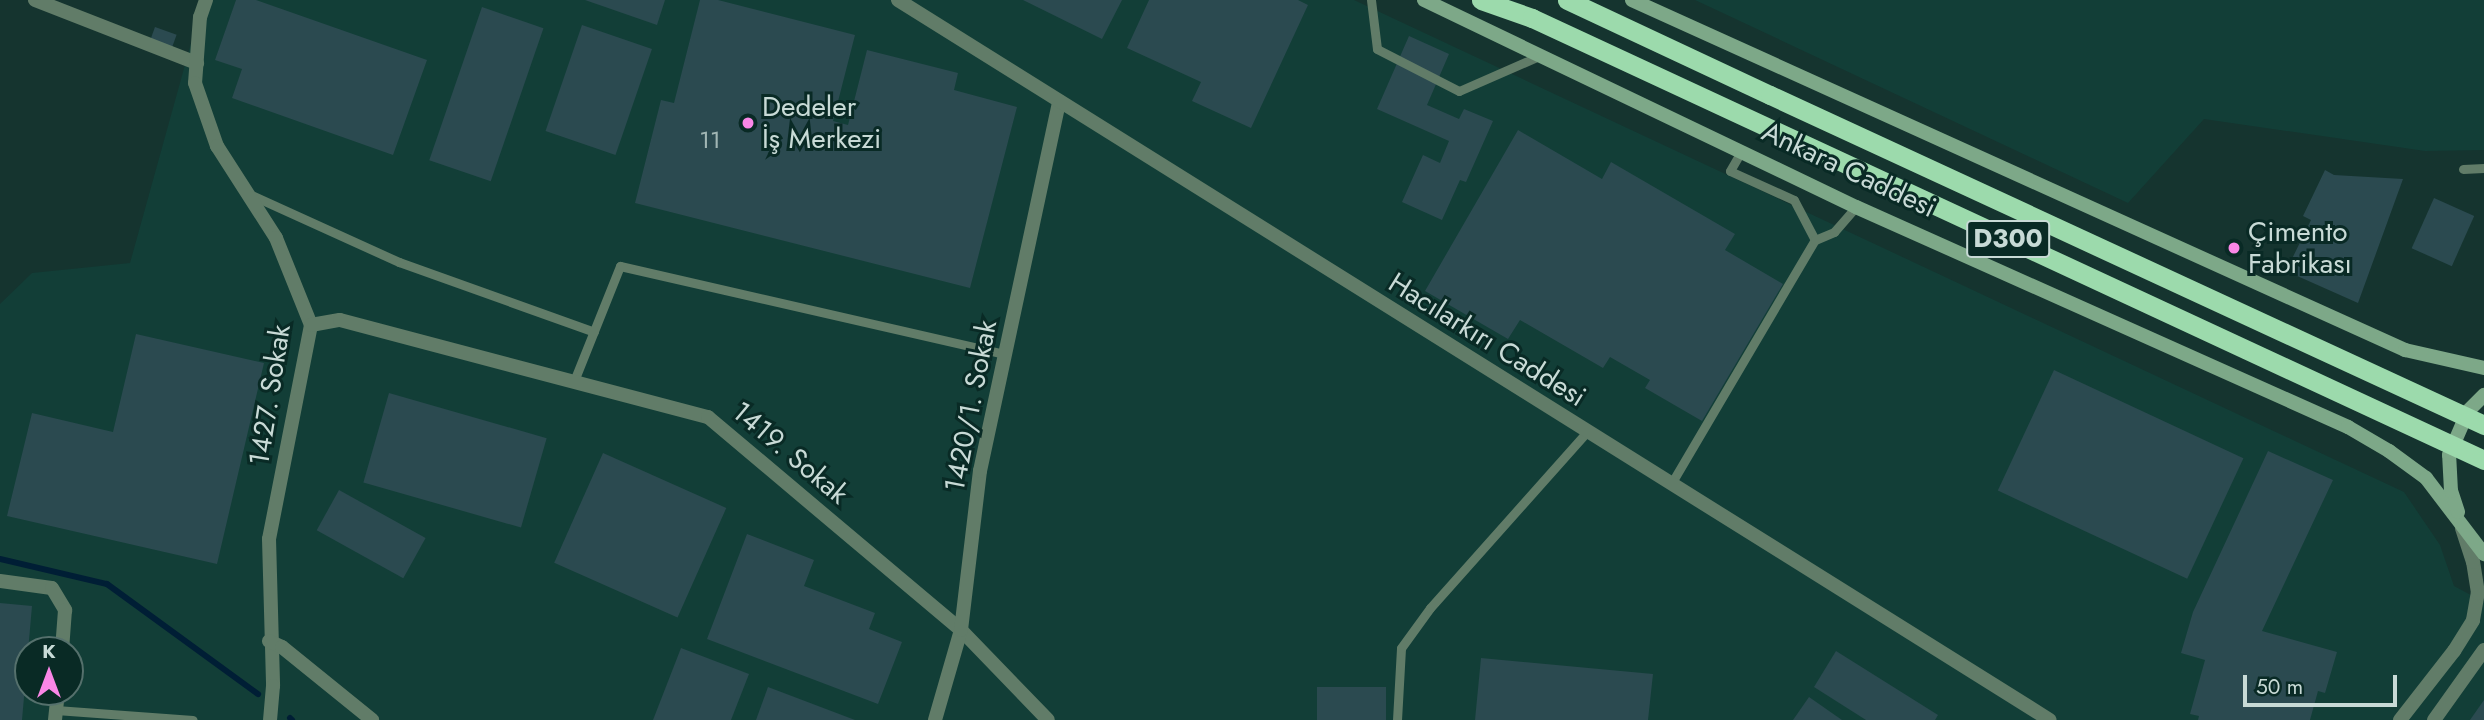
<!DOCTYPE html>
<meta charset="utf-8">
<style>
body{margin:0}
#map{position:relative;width:2484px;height:720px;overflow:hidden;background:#15342f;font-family:Jost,sans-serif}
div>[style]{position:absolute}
.built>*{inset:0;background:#123e37}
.stream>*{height:6px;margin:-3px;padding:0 3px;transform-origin:3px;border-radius:3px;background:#001e35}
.building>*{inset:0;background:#2b4a50;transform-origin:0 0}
.service>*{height:9px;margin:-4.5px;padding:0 4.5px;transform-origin:4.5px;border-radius:4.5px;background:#617c68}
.minor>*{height:14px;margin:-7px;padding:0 7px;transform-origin:7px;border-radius:7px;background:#617c68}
.tertiary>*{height:14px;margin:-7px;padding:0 7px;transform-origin:7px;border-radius:7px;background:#617c68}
.secondary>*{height:14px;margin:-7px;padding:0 7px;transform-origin:7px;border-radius:7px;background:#7da888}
.trunk>*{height:19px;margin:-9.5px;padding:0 9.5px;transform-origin:9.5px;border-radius:9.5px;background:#9cdaac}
.trunk-bridge>*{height:19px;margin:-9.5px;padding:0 9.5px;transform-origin:9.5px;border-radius:9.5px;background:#9cdaac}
.dots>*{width:19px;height:19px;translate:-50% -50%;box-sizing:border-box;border:4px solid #092a25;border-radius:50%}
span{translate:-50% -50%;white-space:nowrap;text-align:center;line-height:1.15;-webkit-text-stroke:6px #092a25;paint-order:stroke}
.number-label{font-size:24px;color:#a1b6b4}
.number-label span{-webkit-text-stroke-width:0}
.shield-label span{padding:2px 5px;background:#092a25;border:2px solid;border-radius:5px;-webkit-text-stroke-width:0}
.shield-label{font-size:26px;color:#c8dad6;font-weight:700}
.poi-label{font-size:28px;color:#c8dad6}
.left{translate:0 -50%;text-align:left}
.street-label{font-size:28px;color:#c8dad6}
.north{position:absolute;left:14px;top:636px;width:70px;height:70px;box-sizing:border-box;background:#092a25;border:2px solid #55706c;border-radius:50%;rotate:0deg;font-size:19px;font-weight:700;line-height:28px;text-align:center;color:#c8dad6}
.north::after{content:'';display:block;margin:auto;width:24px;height:32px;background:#fa87e7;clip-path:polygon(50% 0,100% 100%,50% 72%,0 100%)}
.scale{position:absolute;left:2243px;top:675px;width:154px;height:32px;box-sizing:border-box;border:4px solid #c8dad6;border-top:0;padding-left:9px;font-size:21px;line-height:24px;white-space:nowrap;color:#c8dad6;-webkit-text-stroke:5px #092a25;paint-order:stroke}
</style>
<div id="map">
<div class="built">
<i style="clip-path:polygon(evenodd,203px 0,1354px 0,2404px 492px,2440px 545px,2454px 586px,2484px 602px,2484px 720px,0 720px,0 304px,32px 273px,130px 263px,203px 0,28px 650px,70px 650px,70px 692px,28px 692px,28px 650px)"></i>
<i style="clip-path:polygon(1695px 0,2484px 0,2484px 150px,2425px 151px,2204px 119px,2128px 203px)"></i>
</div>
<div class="stream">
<i style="left:0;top:559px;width:110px;rotate:13.2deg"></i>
<i style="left:107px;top:584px;width:187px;rotate:36.1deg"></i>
<i style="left:290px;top:718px;width:3px;rotate:45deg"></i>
</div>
<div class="building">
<i style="clip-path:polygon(236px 0,256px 0,427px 60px,393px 155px,232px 98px,242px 69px,215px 60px)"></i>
<i style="clip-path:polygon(585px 0,665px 0,657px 25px)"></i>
<i style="clip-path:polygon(700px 0,718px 0,855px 35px,833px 121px,848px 125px,867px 50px,958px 73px,954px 90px,1017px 107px,970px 288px,635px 203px,661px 100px,674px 103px)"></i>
<i style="clip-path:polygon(1023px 0,1122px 0,1102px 39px)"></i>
<i style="clip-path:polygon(1149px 0,1298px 0,1308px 5px,1251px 128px,1192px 101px,1201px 82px,1127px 48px)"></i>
<i style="left:482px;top:7px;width:65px;height:162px;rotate:19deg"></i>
<i style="left:582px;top:25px;width:74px;height:112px;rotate:19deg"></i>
<i style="left:155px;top:27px;width:23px;height:18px;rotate:20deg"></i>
<i style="clip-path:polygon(1409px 36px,1449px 54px,1427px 105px,1459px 119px,1464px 109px,1493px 121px,1466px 182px,1460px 180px,1442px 220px,1402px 202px,1423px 155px,1440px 163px,1449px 141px,1377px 109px)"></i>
<i style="clip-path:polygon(1518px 130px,1602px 179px,1611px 162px,1735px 234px,1725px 250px,1783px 284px,1702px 421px,1645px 388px,1650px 380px,1610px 357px,1603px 368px,1520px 320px,1508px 339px,1425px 291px)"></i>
<i style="clip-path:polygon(2325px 170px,2334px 175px,2403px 179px,2358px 303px,2286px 271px,2311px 220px,2303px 216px)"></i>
<i style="left:2434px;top:198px;width:44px;height:55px;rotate:24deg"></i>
<i style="clip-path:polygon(136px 334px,264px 363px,217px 564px,7px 516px,32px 413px,113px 432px)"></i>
<i style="left:2054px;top:370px;width:209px;height:133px;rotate:25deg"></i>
<i style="left:389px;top:393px;width:164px;height:93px;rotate:16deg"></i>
<i style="clip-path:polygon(2268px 451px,2333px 480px,2262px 631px,2337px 652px,2325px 693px,2318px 691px,2310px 720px,2198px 720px,2199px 716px,2190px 714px,2205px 660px,2181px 653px,2193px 612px)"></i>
<i style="left:603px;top:453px;width:135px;height:120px;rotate:24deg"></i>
<i style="left:339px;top:490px;width:99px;height:46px;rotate:29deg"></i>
<i style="clip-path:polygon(747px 534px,814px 560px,804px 586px,875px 613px,869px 629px,902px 642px,878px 704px,707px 639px)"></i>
<i style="clip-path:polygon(0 603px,32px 606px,22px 720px,0 720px)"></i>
<i style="clip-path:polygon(681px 648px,749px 674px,731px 720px,653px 720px)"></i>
<i style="clip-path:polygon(1836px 651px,1938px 715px,1935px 720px,1866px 720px,1814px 687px)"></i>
<i style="clip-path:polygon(1481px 658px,1653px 674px,1648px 720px,1475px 720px)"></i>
<i style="clip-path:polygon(768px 687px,855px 720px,756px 720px)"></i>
<i style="left:1317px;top:687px;width:69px;height:33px"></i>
<i style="clip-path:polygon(1809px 697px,1842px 720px,1793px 720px)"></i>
<i style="clip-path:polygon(2484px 700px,2484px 720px,2470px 720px)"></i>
</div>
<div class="service">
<i style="left:1371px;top:0;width:49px;rotate:83deg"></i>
<i style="left:1377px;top:49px;width:92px;rotate:27.1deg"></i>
<i style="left:1459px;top:91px;width:87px;rotate:-23.6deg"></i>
<i style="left:1742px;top:150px;width:24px;rotate:120deg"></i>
<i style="left:1730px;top:171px;width:70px;rotate:24.4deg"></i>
<i style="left:1794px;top:200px;width:45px;rotate:62.3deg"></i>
<i style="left:2463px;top:169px;width:21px;rotate:-3deg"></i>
<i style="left:249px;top:194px;width:165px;rotate:24.4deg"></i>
<i style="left:399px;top:262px;width:207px;rotate:19.7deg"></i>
<i style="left:574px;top:381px;width:124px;rotate:-68.2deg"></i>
<i style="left:620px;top:266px;width:395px;rotate:12.9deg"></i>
<i style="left:1671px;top:484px;width:283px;rotate:-59.5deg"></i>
<i style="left:1815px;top:240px;width:21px;rotate:-23deg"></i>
<i style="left:1834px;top:232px;width:33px;rotate:-49deg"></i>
<i style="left:56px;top:710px;width:137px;rotate:4.2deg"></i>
<i style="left:1397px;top:720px;width:72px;rotate:-86.8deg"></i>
<i style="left:1401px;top:648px;width:49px;rotate:-54.1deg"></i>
<i style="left:1430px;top:608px;width:236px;rotate:-48.3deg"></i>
</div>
<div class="minor">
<i style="left:35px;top:0;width:174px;rotate:21.3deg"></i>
<i style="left:206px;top:0;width:18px;rotate:109deg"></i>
<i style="left:200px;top:17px;width:66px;rotate:94.3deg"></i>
<i style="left:195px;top:83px;width:67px;rotate:70.8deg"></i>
<i style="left:217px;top:146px;width:109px;rotate:57.3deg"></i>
<i style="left:276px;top:238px;width:94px;rotate:68.1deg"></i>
<i style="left:311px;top:325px;width:218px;rotate:101.1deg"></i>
<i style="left:269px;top:539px;width:147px;rotate:88.4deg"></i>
<i style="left:273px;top:686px;width:34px;rotate:95deg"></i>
<i style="left:311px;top:325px;width:29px;rotate:-10deg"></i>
<i style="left:340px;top:320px;width:381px;rotate:14.8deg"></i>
<i style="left:708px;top:417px;width:331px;rotate:40.1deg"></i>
<i style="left:961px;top:630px;width:125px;rotate:46deg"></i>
<i style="left:0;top:581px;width:52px;rotate:7.7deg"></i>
<i style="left:52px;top:588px;width:26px;rotate:59deg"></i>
<i style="left:65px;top:610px;width:40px;rotate:94.3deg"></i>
<i style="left:269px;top:641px;width:14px;rotate:25deg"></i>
<i style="left:282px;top:647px;width:116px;rotate:39deg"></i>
<i style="left:55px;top:720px;width:28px;rotate:-84deg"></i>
<i style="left:935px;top:720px;width:94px;rotate:-73.9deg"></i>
<i style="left:961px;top:630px;width:160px;rotate:-83.2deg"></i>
<i style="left:980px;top:471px;width:378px;rotate:-77.9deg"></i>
</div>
<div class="tertiary">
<i style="left:898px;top:0;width:1358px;rotate:32.01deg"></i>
<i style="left:2400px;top:720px;width:88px;rotate:-52deg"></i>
<i style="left:2454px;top:651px;width:36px;rotate:-58deg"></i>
<i style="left:2473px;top:620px;width:27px;rotate:-80deg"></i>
<i style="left:2478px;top:593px;width:31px;rotate:-99deg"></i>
<i style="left:2473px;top:562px;width:36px;rotate:-108deg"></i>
<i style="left:2434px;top:720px;width:86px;rotate:-54.5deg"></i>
</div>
<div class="secondary">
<i style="left:1424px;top:0;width:479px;rotate:25.6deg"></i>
<i style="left:1856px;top:207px;width:539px;rotate:24.09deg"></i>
<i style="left:2348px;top:427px;width:48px;rotate:30.3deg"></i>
<i style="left:2389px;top:451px;width:46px;rotate:36.1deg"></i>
<i style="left:2426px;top:478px;width:96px;rotate:52.7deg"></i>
<i style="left:1632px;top:0;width:849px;rotate:24.36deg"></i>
<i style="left:2405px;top:350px;width:81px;rotate:12.8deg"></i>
<i style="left:2458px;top:512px;width:22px;rotate:-108deg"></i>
<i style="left:2451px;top:491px;width:36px;rotate:-93deg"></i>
<i style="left:2449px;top:455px;width:48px;rotate:-66.6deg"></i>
<i style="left:2468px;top:411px;width:23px;rotate:-45deg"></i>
</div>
<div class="trunk">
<i style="left:1481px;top:0;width:54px;rotate:19.4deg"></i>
<i style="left:1567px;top:0;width:224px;rotate:25.1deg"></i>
</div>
<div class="trunk-bridge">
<i style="left:1532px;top:18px;width:1050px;rotate:24.9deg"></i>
<i style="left:1770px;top:95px;width:787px;rotate:24.81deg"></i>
</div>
<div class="dots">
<i style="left:748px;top:123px;background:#fa87e7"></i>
<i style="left:2234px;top:248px;background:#fa87e7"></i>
</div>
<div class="number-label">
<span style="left:710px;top:140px">11</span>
</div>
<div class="shield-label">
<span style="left:2008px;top:239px">D300</span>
</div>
<div class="poi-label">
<span class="left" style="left:762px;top:123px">Dedeler<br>İş Merkezi</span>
<span class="left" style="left:2248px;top:248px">Çimento<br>Fabrikası</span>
</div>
<div class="street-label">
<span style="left:1849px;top:170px;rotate:25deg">Ankara Caddesi</span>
<span style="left:1487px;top:340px;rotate:32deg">Hacılarkırı Caddesi</span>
<span style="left:270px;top:395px;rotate:-81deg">1427. Sokak</span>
<span style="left:971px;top:406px;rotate:-79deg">1420/1. Sokak</span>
<span style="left:790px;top:453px;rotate:40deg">1419. Sokak</span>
</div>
<div class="north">K</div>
<div class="scale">50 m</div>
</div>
